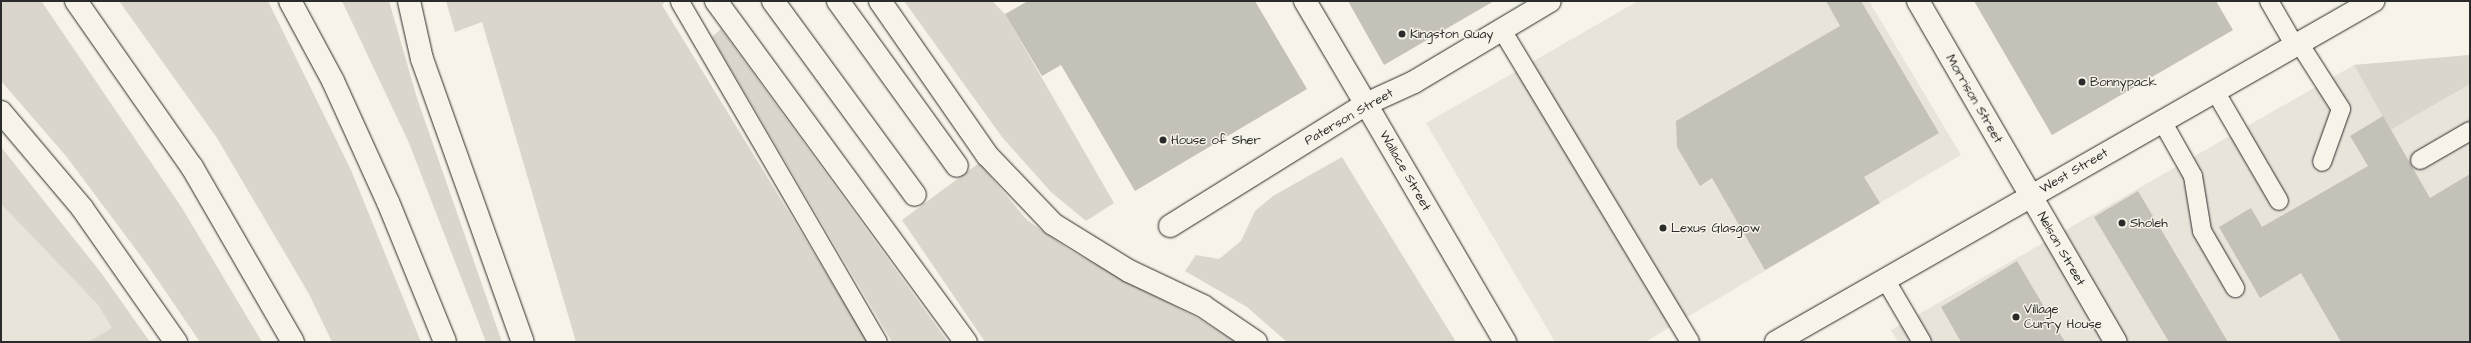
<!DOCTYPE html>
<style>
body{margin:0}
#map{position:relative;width:2471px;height:343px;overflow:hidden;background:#f7f3e8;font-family:"Architects Daughter",sans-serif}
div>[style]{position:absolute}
.built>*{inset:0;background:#e8e4da}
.green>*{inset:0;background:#dad6cc}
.building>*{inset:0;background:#c4c1b9}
.roads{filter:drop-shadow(0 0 1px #2b2b2b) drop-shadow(0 0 1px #2b2b2b)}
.lane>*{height:18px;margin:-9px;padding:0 9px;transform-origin:9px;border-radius:9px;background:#f7f3e8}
.street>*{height:22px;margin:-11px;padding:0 11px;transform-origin:11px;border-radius:11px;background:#f7f3e8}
.secondary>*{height:22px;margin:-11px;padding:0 11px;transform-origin:11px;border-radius:11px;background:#f7f3e8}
.primary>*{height:22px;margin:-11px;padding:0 11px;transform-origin:11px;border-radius:11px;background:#f7f3e8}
.highway>*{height:22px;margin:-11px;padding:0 11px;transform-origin:11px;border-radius:11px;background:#f7f3e8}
.dots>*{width:11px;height:11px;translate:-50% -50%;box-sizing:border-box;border:2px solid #f7f3e8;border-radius:50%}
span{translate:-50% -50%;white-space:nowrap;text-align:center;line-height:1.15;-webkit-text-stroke:3px #f7f3e8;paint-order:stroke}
.poi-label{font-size:13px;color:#2b2b2b}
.left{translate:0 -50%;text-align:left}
.street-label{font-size:13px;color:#2b2b2b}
.frame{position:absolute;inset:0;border:2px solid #2b2b2b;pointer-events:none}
</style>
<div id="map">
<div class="built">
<i style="clip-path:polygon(1638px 1px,1869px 1px,1961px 155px,1645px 342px,1555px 342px,1426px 123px)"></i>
<i style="clip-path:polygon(2470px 55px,2470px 342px,1898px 342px,1891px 330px,2354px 65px)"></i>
<i style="clip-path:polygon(1px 204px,98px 305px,113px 329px,88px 342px,1px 342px)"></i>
</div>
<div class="green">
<i style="clip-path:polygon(1px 1px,41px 1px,44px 5px,182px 208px,262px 342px,200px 342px,146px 263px,66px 156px,1px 81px)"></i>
<i style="clip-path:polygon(119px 1px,268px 1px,351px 170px,421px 342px,332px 342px,309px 294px,217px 138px)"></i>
<i style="clip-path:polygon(342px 1px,389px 1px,417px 98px,502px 342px,486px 342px,409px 143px)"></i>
<i style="clip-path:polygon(446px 1px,666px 1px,662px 5px,868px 342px,576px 342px,482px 22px,455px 32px)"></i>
<i style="clip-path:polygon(904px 1px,992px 1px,1005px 14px,1114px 203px,1086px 221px,1051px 192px,1002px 137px)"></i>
<i style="clip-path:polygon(721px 29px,948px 342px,892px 342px,712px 37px)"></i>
<i style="clip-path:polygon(2470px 55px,2470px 84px,2390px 130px,2354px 65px)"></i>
<i style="clip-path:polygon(1px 147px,102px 274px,150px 342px,88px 342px,112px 328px,98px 305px,1px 204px)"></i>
<i style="clip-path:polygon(1342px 157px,1364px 193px,1456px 342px,1287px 342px,1247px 307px,1185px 271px,1196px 255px,1219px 259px,1241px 241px,1255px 211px,1273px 196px)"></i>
<i style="clip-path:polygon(979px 163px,1027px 220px,1071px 251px,1201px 320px,1235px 342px,985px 342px,902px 220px)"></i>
</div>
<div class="building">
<i style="clip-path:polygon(1028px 1px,1255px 1px,1307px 89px,1135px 191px,1061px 65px,1042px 76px,1005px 14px)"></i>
<i style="clip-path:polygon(1348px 1px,1494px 1px,1384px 65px)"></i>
<i style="clip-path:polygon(1826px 1px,1861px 1px,1939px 133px,1864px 177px,1880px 203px,1765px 270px,1712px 178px,1700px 186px,1677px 147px,1676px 121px,1840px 26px)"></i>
<i style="clip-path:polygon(1974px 1px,2216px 1px,2233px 30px,2052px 135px)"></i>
<i style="clip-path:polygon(2383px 116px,2430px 198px,2470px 174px,2470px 342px,2341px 342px,2301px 273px,2260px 298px,2219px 227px,2251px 208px,2262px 227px,2368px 166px,2350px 136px)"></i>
<i style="clip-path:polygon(2138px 191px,2228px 342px,2169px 342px,2094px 217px)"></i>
<i style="clip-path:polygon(2017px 261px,2065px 342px,1961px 342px,1941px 307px)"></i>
</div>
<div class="roads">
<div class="lane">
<i style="left:2269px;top:1px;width:52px;rotate:60deg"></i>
<i style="left:680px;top:2px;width:393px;rotate:59.8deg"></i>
<i style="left:1502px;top:30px;width:364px;rotate:58.9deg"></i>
<i style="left:2299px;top:43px;width:78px;rotate:57.5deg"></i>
<i style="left:2341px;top:109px;width:56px;rotate:109.7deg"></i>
<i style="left:2215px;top:91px;width:127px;rotate:59.8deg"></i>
<i style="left:2162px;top:121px;width:63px;rotate:60.6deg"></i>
<i style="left:2193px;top:176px;width:56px;rotate:80.7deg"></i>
<i style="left:2202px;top:231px;width:66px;rotate:59.9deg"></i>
<i style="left:2420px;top:160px;width:58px;rotate:-30.1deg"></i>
<i style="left:1885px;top:279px;width:73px;rotate:59.6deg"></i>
</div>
<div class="street">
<i style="left:1170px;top:226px;width:231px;rotate:-31.9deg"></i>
</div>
<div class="secondary">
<i style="left:1366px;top:104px;width:276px;rotate:59.7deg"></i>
<i style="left:1776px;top:342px;width:688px;rotate:-29.73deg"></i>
</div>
<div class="primary">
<i style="left:1305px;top:1px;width:120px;rotate:59.4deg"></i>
<i style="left:1366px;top:104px;width:53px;rotate:-24.6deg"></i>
<i style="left:1414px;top:82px;width:158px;rotate:-30.8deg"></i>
<i style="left:1918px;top:1px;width:394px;rotate:59.9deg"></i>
</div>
<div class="highway">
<i style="left:76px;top:1px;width:203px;rotate:55.1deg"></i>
<i style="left:192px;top:167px;width:202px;rotate:60deg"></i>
<i style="left:290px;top:1px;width:91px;rotate:61.7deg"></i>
<i style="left:333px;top:81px;width:133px;rotate:65.6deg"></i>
<i style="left:388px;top:202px;width:151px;rotate:67.8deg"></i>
<i style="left:409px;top:1px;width:59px;rotate:77.4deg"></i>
<i style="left:422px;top:59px;width:300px;rotate:70.4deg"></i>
<i style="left:716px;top:1px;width:423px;rotate:53.8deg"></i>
<i style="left:773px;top:1px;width:240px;rotate:53.8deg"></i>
<i style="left:838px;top:1px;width:203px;rotate:54.2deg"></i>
<i style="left:880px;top:1px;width:188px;rotate:55.2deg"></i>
<i style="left:987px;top:155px;width:95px;rotate:46.3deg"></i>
<i style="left:1053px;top:224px;width:89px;rotate:31.7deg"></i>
<i style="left:1129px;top:271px;width:82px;rotate:25.3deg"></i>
<i style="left:1203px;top:306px;width:64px;rotate:34.2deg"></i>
<i style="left:1px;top:112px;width:126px;rotate:49.8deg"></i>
<i style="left:82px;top:208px;width:164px;rotate:55deg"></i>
</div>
</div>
<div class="dots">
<i style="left:1402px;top:34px;background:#2b2b2b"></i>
<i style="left:2082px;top:82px;background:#2b2b2b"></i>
<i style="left:1163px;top:140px;background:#2b2b2b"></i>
<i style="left:2122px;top:223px;background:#2b2b2b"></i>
<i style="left:1663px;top:228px;background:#2b2b2b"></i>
<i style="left:2016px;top:317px;background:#2b2b2b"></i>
</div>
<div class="poi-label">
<span class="left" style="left:1410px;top:34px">Kingston Quay</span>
<span class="left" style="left:2090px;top:82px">Bonnypack</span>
<span class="left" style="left:1171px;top:140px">House of Sher</span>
<span class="left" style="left:2130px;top:223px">Sholeh</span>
<span class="left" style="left:1671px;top:228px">Lexus Glasgow</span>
<span class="left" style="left:2024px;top:317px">Village<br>Curry House</span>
</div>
<div class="street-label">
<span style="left:1974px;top:99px;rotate:60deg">Morrison Street</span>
<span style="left:1349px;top:117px;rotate:-30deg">Paterson Street</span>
<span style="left:1405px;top:171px;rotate:60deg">Wallace Street</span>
<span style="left:2074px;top:171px;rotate:-30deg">West Street</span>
<span style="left:2061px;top:249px;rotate:60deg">Nelson Street</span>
</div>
<div class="frame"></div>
</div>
